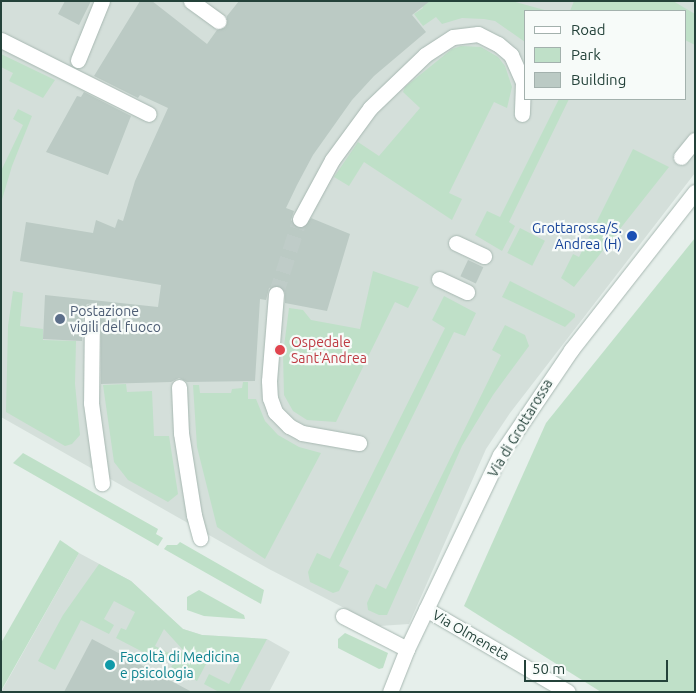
<!DOCTYPE html>
<meta charset="utf-8">
<style>
body{margin:0}
#map{position:relative;width:696px;height:693px;overflow:hidden;background:#e6efeb;font-family:Ubuntu,sans-serif}
div>[style]{position:absolute}
.built>*{inset:0;background:#d4dfda}
.green>*{inset:0;background:#bfe0c8;transform-origin:0 0}
.building>*{inset:0;background:#bbcac4;transform-origin:0 0}
.minor-tunnel>*{height:15px;margin-top:-7.5px;transform-origin:0;background:repeating-linear-gradient(90deg,#bfccc8 0 15px,transparent 0 23px)}
.roads{filter:drop-shadow(0 0 1px #a8b8b2) drop-shadow(0 0 1px #a8b8b2)}
.minor>*{height:15px;margin:-7.5px;padding:0 7.5px;transform-origin:7.5px;border-radius:7.5px;background:#fff}
.dots>*{width:14px;height:14px;translate:-50% -50%;box-sizing:border-box;border:2px solid #f7fbf9;border-radius:50%}
span{translate:-50% -50%;white-space:nowrap;text-align:center;line-height:1.15;-webkit-text-stroke:4.5px #f7fbf9;paint-order:stroke}
.transit-label{font-size:14px;color:#164399}
.right{translate:-100% -50%;text-align:right}
.service-label{font-size:14px;color:#4e5e75}
.left{translate:0 -50%;text-align:left}
.health-label{font-size:14px;color:#be3a42}
.street-label{font-size:14px;color:#24423a}
.culture-label{font-size:14px;color:#0d838f}
.frame{position:absolute;inset:0;border:2px solid #24423a;pointer-events:none}
.legend{position:absolute;left:524px;top:10px;width:162px;height:90px;box-sizing:border-box;background:#f7fbf9;border:1px solid #a3b1ad;margin:0;padding:6px 9px;list-style:none;font-size:15px;color:#24423a}
.legend li{display:flex;align-items:center;gap:10px;height:25px}
.legend b{width:25px;border:1px solid #a3b1ad}
.scale{position:absolute;left:524px;top:660px;width:144px;height:22px;box-sizing:border-box;border:2px solid #24423a;border-top:0;padding-left:6px;font-size:15px;line-height:18px;white-space:nowrap;color:#24423a;-webkit-text-stroke:4px #f7fbf9;paint-order:stroke}
</style>
<div id="map">
<div class="built">
<i style="clip-path:polygon(evenodd,1px 1px,695px 1px,695px 173px,510px 413px,486px 449px,409px 624px,379px 626px,269px 569px,1px 417px,1px 1px,525px 11px,685px 11px,685px 99px,525px 99px,525px 11px)"></i>
<i style="clip-path:polygon(79px 553px,131px 581px,183px 629px,202px 635px,267px 639px,290px 652px,269px 692px,1px 692px)"></i>
</div>
<div class="green">
<i style="clip-path:polygon(418px 1px,512px 1px,548px 11px,525px 11px,525px 42px,495px 21px,484px 19px,462px 18px,442px 24px,436px 17px,423px 26px,414px 14px,423px 8px)"></i>
<i style="clip-path:polygon(574px 1px,673px 1px,695px 14px,695px 45px,685px 40px,685px 11px,570px 11px)"></i>
<i style="clip-path:polygon(461px 46px,481px 47px,498px 57px,505px 66px,512px 87px,507px 108px,494px 102px,449px 193px,462px 199px,452px 220px,364px 162px,349px 186px,334px 177px,358px 142px,379px 156px,420px 108px,403px 92px,405px 87px,452px 49px)"></i>
<i style="clip-path:polygon(1px 54px,55px 80px,43px 98px,9px 81px,13px 73px,1px 67px)"></i>
<i style="clip-path:polygon(559px 99px,569px 99px,509px 222px,515px 226px,502px 251px,475px 235px,487px 211px,500px 217px)"></i>
<i style="clip-path:polygon(18px 109px,32px 116px,12px 166px,1px 203px,1px 171px,23px 125px,13px 119px)"></i>
<i style="clip-path:polygon(633px 149px,669px 167px,574px 287px,561px 278px,573px 254px,579px 257px)"></i>
<i style="left:520px;top:228px;width:28px;height:28px;rotate:27deg"></i>
<i style="clip-path:polygon(695px 238px,695px 692px,601px 692px,464px 606px,546px 423px)"></i>
<i style="clip-path:polygon(373px 271px,419px 287px,408px 308px,395px 302px,336px 422px,307px 420px,293px 411px,284px 395px,283px 354px,289px 308px,303px 310px,311px 320px,360px 329px)"></i>
<i style="clip-path:polygon(510px 281px,575px 314px,575px 317px,565px 327px,502px 297px)"></i>
<i style="clip-path:polygon(13px 291px,23px 293px,20px 326px,43px 329px,43px 340px,76px 341px,75px 384px,80px 435px,72px 444px,65px 446px,6px 412px,8px 326px)"></i>
<i style="clip-path:polygon(444px 296px,476px 313px,465px 336px,454px 332px,339px 566px,349px 571px,339px 591px,333px 593px,310px 582px,308px 572px,317px 553px,330px 559px,445px 328px,432px 320px)"></i>
<i style="clip-path:polygon(505px 325px,525px 335px,529px 346px,493px 395px,462px 446px,387px 615px,379px 615px,368px 610px,367px 603px,376px 584px,386px 589px,501px 355px,492px 350px)"></i>
<i style="clip-path:polygon(243px 382px,248px 382px,248px 399px,256px 399px,265px 421px,278px 435px,299px 447px,321px 453px,265px 559px,217px 527px,197px 447px,193px 385px,199px 385px,200px 393px,231px 393px,232px 389px,242px 388px)"></i>
<i style="clip-path:polygon(126px 384px,127px 392px,152px 391px,154px 436px,169px 436px,178px 494px,168px 502px,128px 480px,114px 462px,103px 385px)"></i>
<i style="clip-path:polygon(23px 453px,158px 529px,156px 534px,163px 538px,158px 546px,13px 463px)"></i>
<i style="clip-path:polygon(60px 540px,79px 553px,1px 691px,1px 643px)"></i>
<i style="clip-path:polygon(180px 542px,264px 590px,261px 604px,164px 549px,167px 545px,177px 545px)"></i>
<i style="clip-path:polygon(99px 564px,131px 581px,183px 629px,202px 635px,267px 639px,239px 692px,219px 692px,204px 684px,209px 674px,229px 684px,241px 660px,206px 664px,197px 681px,171px 667px,183px 650px,164px 629px,155px 646px,169px 653px,164px 663px,116px 638px,121px 628px,126px 630px,135px 612px,114px 601px,104px 619px,114px 625px,109px 634px,81px 620px,55px 670px,38px 661px,63px 615px)"></i>
<i style="clip-path:polygon(199px 590px,244px 615px,245px 619px,204px 616px,187px 610px,187px 597px)"></i>
<i style="clip-path:polygon(345px 633px,388px 653px,383px 668px,379px 669px,338px 648px,338px 639px)"></i>
</div>
<div class="building">
<i style="clip-path:polygon(65px 1px,91px 1px,79px 25px,58px 14px)"></i>
<i style="clip-path:polygon(140px 1px,152px 1px,207px 44px,217px 30px,226px 27px,227px 16px,239px 1px,430px 1px,412px 15px,426px 32px,374px 76px,352px 100px,313px 155px,297px 185px,286px 208px,294px 211px,291px 220px,295px 227px,304px 227px,311px 218px,350px 234px,327px 311px,285px 303px,285px 290px,277px 285px,269px 288px,266px 300px,260px 299px,255px 381px,187px 382px,179px 378px,171px 382px,101px 384px,101px 312px,93px 303px,87px 304px,83px 311px,82px 341px,43px 339px,45px 295px,158px 307px,161px 285px,20px 261px,26px 222px,93px 233px,96px 220px,115px 228px,118px 219px,123px 221px,135px 181px,168px 108px,140px 95px,138px 98px,94px 76px)"></i>
<i style="clip-path:polygon(84px 92px,131px 116px,108px 175px,46px 152px,77px 96px,81px 97px)"></i>
<i style="left:468px;top:260px;width:17px;height:18px;rotate:25deg"></i>
<i style="clip-path:polygon(92px 639px,192px 692px,64px 692px)"></i>
</div>
<div class="minor-tunnel">
<i style="left:276px;top:294px;width:79px;rotate:-72.3deg"></i>
</div>
<div class="roads">
<div class="minor">
<i style="left:191px;top:1px;width:34px;rotate:36deg"></i>
<i style="left:1px;top:40px;width:165px;rotate:26.6deg"></i>
<i style="left:78px;top:60px;width:64px;rotate:-67.9deg"></i>
<i style="left:681px;top:157px;width:22px;rotate:-51deg"></i>
<i style="left:300px;top:219px;width:67px;rotate:-61.5deg"></i>
<i style="left:332px;top:160px;width:64px;rotate:-53.8deg"></i>
<i style="left:370px;top:108px;width:76px;rotate:-43.9deg"></i>
<i style="left:425px;top:55px;width:33px;rotate:-33deg"></i>
<i style="left:453px;top:37px;width:25px;rotate:-7deg"></i>
<i style="left:478px;top:34px;width:22px;rotate:27deg"></i>
<i style="left:498px;top:44px;width:17px;rotate:40deg"></i>
<i style="left:511px;top:55px;width:30px;rotate:66deg"></i>
<i style="left:523px;top:82px;width:32px;rotate:92deg"></i>
<i style="left:456px;top:243px;width:31px;rotate:25deg"></i>
<i style="left:439px;top:279px;width:31px;rotate:25deg"></i>
<i style="left:276px;top:294px;width:87px;rotate:94.6deg"></i>
<i style="left:269px;top:381px;width:17px;rotate:87deg"></i>
<i style="left:270px;top:398px;width:15px;rotate:70deg"></i>
<i style="left:275px;top:412px;width:20px;rotate:45deg"></i>
<i style="left:289px;top:426px;width:15px;rotate:28deg"></i>
<i style="left:302px;top:433px;width:58px;rotate:10deg"></i>
<i style="left:92px;top:312px;width:91px;rotate:90.6deg"></i>
<i style="left:91px;top:403px;width:81px;rotate:82.2deg"></i>
<i style="left:179px;top:387px;width:46px;rotate:87.5deg"></i>
<i style="left:181px;top:433px;width:83px;rotate:81deg"></i>
<i style="left:194px;top:515px;width:24px;rotate:75deg"></i>
<i style="left:426px;top:609px;width:164px;rotate:30.3deg"></i>
<i style="left:343px;top:616px;width:72px;rotate:27.3deg"></i>
<i style="left:390px;top:692px;width:46px;rotate:-68.4deg"></i>
<i style="left:407px;top:649px;width:215px;rotate:-64.4deg"></i>
<i style="left:500px;top:455px;width:127px;rotate:-55.9deg"></i>
<i style="left:571px;top:350px;width:201px;rotate:-51.9deg"></i>
</div>
</div>
<div class="dots">
<i style="left:632px;top:236px;background:#1a4fb4"></i>
<i style="left:60px;top:319px;background:#5c6f8a"></i>
<i style="left:280px;top:350px;background:#e0444e"></i>
<i style="left:110px;top:665px;background:#0f9aa8"></i>
</div>
<div class="transit-label">
<span class="right" style="left:622px;top:236px">Grottarossa/S.<br>Andrea (H)</span>
</div>
<div class="service-label">
<span class="left" style="left:70px;top:319px">Postazione<br>vigili del fuoco</span>
</div>
<div class="health-label">
<span class="left" style="left:291px;top:350px">Ospedale<br>Sant'Andrea</span>
</div>
<div class="street-label">
<span style="left:520px;top:428px;rotate:-59deg">Via di Grottarossa</span>
<span style="left:471px;top:635px;rotate:30deg">Via Olmeneta</span>
</div>
<div class="culture-label">
<span class="left" style="left:120px;top:665px">Facoltà di Medicina<br>e psicologia</span>
</div>
<div class="frame"></div>
<ul class="legend">
<li><b style="height:6px;background:#fff"></b>Road</li>
<li><b style="height:14px;background:#bfe0c8"></b>Park</li>
<li><b style="height:14px;background:#bbcac4"></b>Building</li>
</ul>
<div class="scale">50 m</div>
</div>
